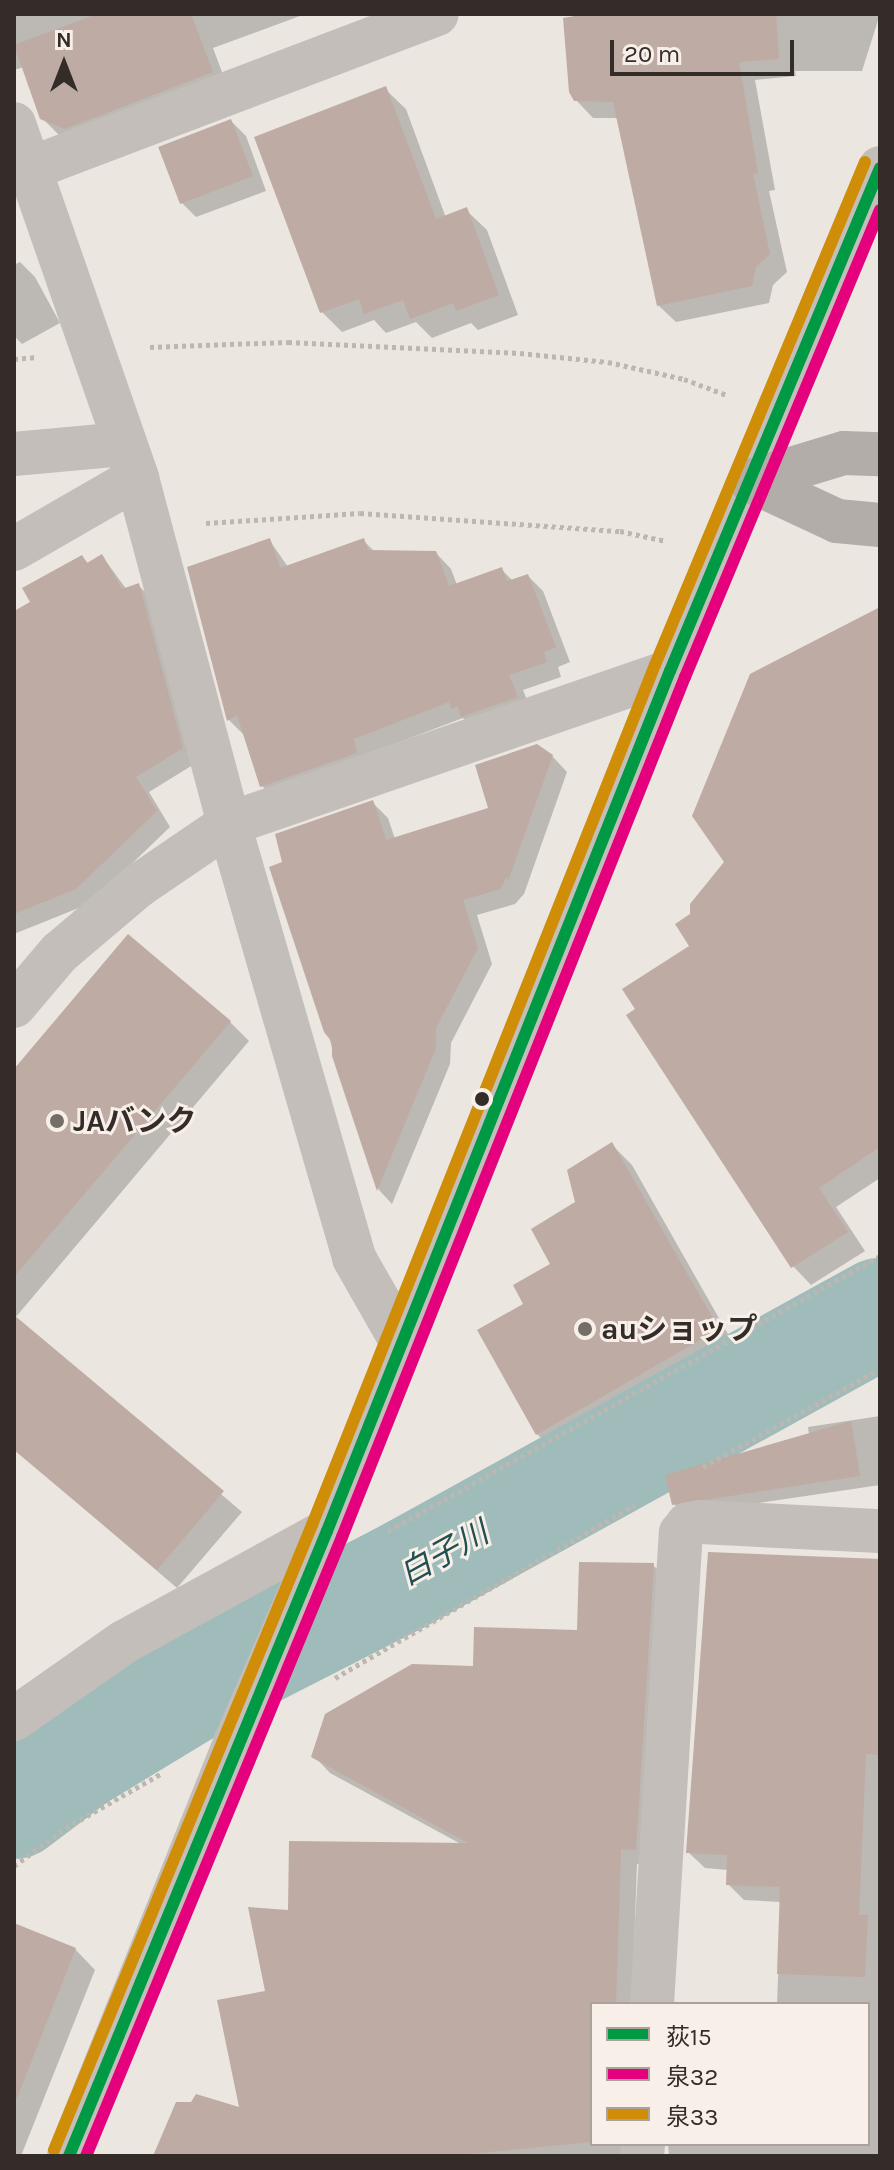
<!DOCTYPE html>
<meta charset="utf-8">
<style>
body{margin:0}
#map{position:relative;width:894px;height:2170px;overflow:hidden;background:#ece6e0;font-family:Karla,"Noto Sans JP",sans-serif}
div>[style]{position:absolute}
.shadow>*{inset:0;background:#0003}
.river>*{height:110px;margin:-55px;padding:0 55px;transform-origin:55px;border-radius:55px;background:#9fbbba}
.building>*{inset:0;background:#beaba4;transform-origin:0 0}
.path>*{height:5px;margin-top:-2.5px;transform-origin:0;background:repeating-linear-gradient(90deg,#bdb7b2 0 4px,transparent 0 8px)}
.minor>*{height:44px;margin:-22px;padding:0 22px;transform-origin:22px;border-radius:22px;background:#c4beba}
.major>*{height:44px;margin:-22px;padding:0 22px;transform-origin:22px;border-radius:22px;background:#b3ada9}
.bus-1>*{height:12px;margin:-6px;padding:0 6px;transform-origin:6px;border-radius:6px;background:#094}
.bus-2>*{height:12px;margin:-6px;padding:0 6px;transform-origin:6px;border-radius:6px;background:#e5007d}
.bus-3>*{height:12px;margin:-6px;padding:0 6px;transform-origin:6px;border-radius:6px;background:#d08e08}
.dots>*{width:22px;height:22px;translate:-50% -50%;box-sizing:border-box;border:4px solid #f8f0e8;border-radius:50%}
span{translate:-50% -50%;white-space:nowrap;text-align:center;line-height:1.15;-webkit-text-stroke:6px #f8f0e8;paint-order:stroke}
.poi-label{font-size:30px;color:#342c28;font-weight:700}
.left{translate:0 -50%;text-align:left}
.water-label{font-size:32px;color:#225052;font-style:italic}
.frame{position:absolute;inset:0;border:16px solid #342c28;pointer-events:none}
.legend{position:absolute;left:590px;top:2002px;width:280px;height:144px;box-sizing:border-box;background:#f8f0e8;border:2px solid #aaa29b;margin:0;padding:10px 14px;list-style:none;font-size:24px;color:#342c28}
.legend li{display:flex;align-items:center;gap:16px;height:40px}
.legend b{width:40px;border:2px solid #aaa29b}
.north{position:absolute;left:24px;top:24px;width:80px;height:80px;-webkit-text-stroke:6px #f8f0e8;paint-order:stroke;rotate:0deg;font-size:22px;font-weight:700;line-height:32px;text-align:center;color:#342c28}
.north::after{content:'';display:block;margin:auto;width:28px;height:36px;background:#342c28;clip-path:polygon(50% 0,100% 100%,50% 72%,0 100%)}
.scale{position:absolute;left:610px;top:40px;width:184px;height:36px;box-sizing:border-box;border:4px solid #342c28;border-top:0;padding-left:10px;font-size:24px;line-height:28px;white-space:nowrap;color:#342c28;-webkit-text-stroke:6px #f8f0e8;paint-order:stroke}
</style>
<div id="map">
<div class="shadow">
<i style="clip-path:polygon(14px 14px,299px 14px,300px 16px,213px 48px,228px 88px,82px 143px,58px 134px,42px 118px,24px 67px,14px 70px)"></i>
<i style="clip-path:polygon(588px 14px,880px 14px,862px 71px,795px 71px,796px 76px,755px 80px,775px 190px,769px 191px,787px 272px,773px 285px,769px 303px,676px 322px,658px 305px,618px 118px,593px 118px,576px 100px)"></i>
<i style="clip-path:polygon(385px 89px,406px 109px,446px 218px,466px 210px,487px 230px,518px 315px,478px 330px,471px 323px,432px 338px,416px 322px,386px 333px,374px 320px,342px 332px,322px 312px)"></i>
<i style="clip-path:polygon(231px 121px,246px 136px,266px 191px,196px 217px,181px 202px)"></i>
<i style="clip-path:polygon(20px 262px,35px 277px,60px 323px,22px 344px,14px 336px,14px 265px)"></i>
<i style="clip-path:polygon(270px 541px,288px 567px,364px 541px,375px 552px,436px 553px,451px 569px,457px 585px,501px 569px,513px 581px,528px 576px,543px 591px,570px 662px,558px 667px,561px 677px,523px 690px,532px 712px,468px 723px,463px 718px,368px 754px,277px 801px,262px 786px,244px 735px,229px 720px,189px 568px)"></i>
<i style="clip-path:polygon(102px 556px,127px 590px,139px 586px,153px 600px,196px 763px,149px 792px,170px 827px,91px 903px,14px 934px,14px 612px,33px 604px,82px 557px,89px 564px)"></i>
<i style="clip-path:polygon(880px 609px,880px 1178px,836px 1207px,865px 1251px,811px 1285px,793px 1266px,638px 1010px,692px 946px,693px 915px)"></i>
<i style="clip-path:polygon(552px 756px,567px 772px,524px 894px,515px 904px,477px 915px,492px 964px,451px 1043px,450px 1064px,392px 1204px,379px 1190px,334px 1056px,285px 863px,373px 803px,388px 818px,395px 839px,490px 809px)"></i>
<i style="clip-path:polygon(230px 1022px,249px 1041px,15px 1318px,242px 1512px,177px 1588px,14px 1449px,14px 1071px)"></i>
<i style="clip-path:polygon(612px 1145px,632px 1165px,737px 1350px,557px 1454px,537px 1434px,526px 1305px,553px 1265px,577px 1203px)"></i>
<i style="clip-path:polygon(880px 1416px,880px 1485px,684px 1514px,674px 1504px,809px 1435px,808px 1427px)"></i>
<i style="clip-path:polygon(880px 1562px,880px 2156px,669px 2156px,668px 2144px,868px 2144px,868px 2004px,777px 2004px,781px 1902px,744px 1900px,728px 1884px,728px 1870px,705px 1868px,688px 1852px)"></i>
<i style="clip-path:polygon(653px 1565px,669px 1581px,652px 1865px,637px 1864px,632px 2004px,592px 2004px,592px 2144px,641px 2144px,638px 2156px,161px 2156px,242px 2110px,290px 1912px,461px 1844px,330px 1773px,314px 1756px,475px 1668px,579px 1632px)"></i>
<i style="clip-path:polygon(14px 1925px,75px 1949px,95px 1970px,21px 2156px,14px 2156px)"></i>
</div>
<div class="river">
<i style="left:14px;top:1804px;width:78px;rotate:-37.2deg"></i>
<i style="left:76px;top:1757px;width:166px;rotate:-31.2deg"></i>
<i style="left:218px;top:1671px;width:202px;rotate:-27.1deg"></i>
<i style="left:398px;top:1579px;width:551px;rotate:-28.89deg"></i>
</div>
<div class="building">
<i style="clip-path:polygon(97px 14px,191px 14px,213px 72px,65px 129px,40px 119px,14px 45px)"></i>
<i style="clip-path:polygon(586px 14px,776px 14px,779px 59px,739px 62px,758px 173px,753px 174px,770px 254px,756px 267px,752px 286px,657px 306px,613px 102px,574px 101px,569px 92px,563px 18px)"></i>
<i style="clip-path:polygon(386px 86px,436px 219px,467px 207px,499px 295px,456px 311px,453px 303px,410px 319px,403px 300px,364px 314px,359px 299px,320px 313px,254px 137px)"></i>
<i style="left:231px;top:119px;width:61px;height:78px;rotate:69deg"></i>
<i style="clip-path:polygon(270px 538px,280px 568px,364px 538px,368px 550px,436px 551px,449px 586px,502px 567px,507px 581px,528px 574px,556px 647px,544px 652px,547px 662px,509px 675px,518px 697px,461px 717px,458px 706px,451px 709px,449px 702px,354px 739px,357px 753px,260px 787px,237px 715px,227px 721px,187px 567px)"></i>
<i style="clip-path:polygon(102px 554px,122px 589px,139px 583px,183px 748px,136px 777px,157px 811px,76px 889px,14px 914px,14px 611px,30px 602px,22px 588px,82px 555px,87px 563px)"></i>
<i style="clip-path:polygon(880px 607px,880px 1147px,819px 1188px,848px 1232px,791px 1268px,626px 1015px,635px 1009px,622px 989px,689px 946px,675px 924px,690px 914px,690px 904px,724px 862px,692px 816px,750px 674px)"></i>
<i style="clip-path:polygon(537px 744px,553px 755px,508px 881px,507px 876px,500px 889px,463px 900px,478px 948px,436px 1028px,436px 1048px,377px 1191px,332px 1056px,332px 1042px,324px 1032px,269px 867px,282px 862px,275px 834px,373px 800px,386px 840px,488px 808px,475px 765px)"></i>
<i style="clip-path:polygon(128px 934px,231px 1021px,14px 1277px,14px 1069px)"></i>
<i style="clip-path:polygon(612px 1142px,719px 1329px,536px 1435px,477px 1330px,523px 1304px,513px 1285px,550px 1264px,531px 1229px,575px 1202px,567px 1170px)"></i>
<i style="clip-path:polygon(14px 1315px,224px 1491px,157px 1570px,14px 1450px)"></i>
<i style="clip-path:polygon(851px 1421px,860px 1476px,672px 1505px,665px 1475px)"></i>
<i style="clip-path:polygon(708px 1552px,880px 1559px,880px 1755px,866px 1754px,859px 1915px,868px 1915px,865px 1977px,777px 1974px,780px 1887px,726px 1885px,727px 1855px,686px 1853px)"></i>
<i style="clip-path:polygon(579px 1562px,654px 1563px,636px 1850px,621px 1849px,616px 2004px,592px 2004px,592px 2142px,447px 2156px,153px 2156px,176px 2102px,191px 2102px,196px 2094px,239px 2107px,217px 2000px,265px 1991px,248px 1907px,288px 1910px,289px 1841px,468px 1843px,311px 1757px,325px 1714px,412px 1664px,473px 1666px,474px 1627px,577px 1630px)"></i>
<i style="clip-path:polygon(14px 1923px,76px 1948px,17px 2098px,14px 2097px)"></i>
</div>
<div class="path">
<i style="left:150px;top:347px;width:138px;rotate:-2.1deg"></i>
<i style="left:288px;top:342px;width:232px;rotate:2.7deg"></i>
<i style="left:520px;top:353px;width:88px;rotate:5.8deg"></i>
<i style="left:608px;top:362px;width:78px;rotate:12.6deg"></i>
<i style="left:684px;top:379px;width:46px;rotate:20.4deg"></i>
<i style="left:14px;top:359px;width:23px;rotate:-5deg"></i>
<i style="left:206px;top:523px;width:154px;rotate:-3.7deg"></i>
<i style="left:360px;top:513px;width:261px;rotate:4deg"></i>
<i style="left:620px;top:531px;width:47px;rotate:12.3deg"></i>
<i style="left:703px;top:1467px;width:202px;rotate:-29deg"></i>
<i style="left:388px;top:1531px;width:564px;rotate:-29.2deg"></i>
<i style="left:335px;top:1678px;width:346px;rotate:-30deg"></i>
<i style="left:14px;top:1866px;width:64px;rotate:-36.2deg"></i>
<i style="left:66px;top:1828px;width:111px;rotate:-29.8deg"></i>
</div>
<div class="minor">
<i style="left:14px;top:124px;width:375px;rotate:70.8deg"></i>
<i style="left:137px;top:478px;width:358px;rotate:75.1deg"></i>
<i style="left:229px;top:824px;width:452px;rotate:73.9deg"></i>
<i style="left:354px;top:1258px;width:97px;rotate:60.3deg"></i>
<i style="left:29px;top:169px;width:436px;rotate:-20.8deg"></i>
<i style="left:14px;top:454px;width:110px;rotate:-5.2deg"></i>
<i style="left:14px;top:549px;width:142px;rotate:-30deg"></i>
<i style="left:14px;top:1006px;width:70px;rotate:-49.7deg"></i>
<i style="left:59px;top:953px;width:104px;rotate:-40.3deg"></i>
<i style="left:138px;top:886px;width:110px;rotate:-34.3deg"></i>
<i style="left:229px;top:824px;width:467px;rotate:-19.1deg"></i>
<i style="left:14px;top:1719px;width:134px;rotate:-35deg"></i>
<i style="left:124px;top:1642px;width:231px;rotate:-28.7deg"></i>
<i style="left:652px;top:2004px;width:472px;rotate:-86.5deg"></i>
<i style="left:681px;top:1533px;width:11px;rotate:-52deg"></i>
<i style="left:688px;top:1524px;width:12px;rotate:-9deg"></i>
<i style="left:700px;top:1522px;width:180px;rotate:2.9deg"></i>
<i style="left:69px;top:2156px;width:447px;rotate:-68.1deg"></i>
<i style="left:236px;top:1741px;width:229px;rotate:-66.6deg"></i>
<i style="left:327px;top:1531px;width:926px;rotate:-68.26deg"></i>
<i style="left:670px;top:671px;width:545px;rotate:-67.34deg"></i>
<i style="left:642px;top:2156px;width:12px;rotate:-85deg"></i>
</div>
<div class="major">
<i style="left:751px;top:481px;width:95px;rotate:24.9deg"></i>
<i style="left:837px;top:521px;width:43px;rotate:5.3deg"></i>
<i style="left:751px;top:481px;width:97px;rotate:-16.8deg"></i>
<i style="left:844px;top:453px;width:36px;rotate:2deg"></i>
</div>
<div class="bus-1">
<i style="left:69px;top:2156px;width:676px;rotate:-67.57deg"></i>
<i style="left:327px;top:1531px;width:926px;rotate:-68.26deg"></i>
<i style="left:670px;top:671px;width:545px;rotate:-67.34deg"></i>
</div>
<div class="bus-2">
<i style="left:86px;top:2156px;width:670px;rotate:-67.53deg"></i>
<i style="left:342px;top:1537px;width:926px;rotate:-68.26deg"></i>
<i style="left:685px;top:677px;width:506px;rotate:-67.34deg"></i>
</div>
<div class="bus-3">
<i style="left:54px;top:2150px;width:676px;rotate:-67.57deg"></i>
<i style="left:312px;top:1525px;width:926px;rotate:-68.26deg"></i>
<i style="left:655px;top:665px;width:545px;rotate:-67.34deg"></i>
</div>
<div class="dots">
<i style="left:482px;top:1099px;background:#342c28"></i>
<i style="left:57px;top:1121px;background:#746d68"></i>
<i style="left:585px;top:1329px;background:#746d68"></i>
</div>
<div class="poi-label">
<span class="left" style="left:73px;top:1121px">JAバンク</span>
<span class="left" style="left:601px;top:1329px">auショップ</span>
</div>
<div class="water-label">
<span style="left:444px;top:1554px;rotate:-29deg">白子川</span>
</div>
<div class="frame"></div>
<ul class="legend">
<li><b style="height:10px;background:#094"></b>荻15</li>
<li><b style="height:10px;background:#e5007d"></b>泉32</li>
<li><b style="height:10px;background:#d08e08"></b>泉33</li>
</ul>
<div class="north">N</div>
<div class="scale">20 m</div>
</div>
